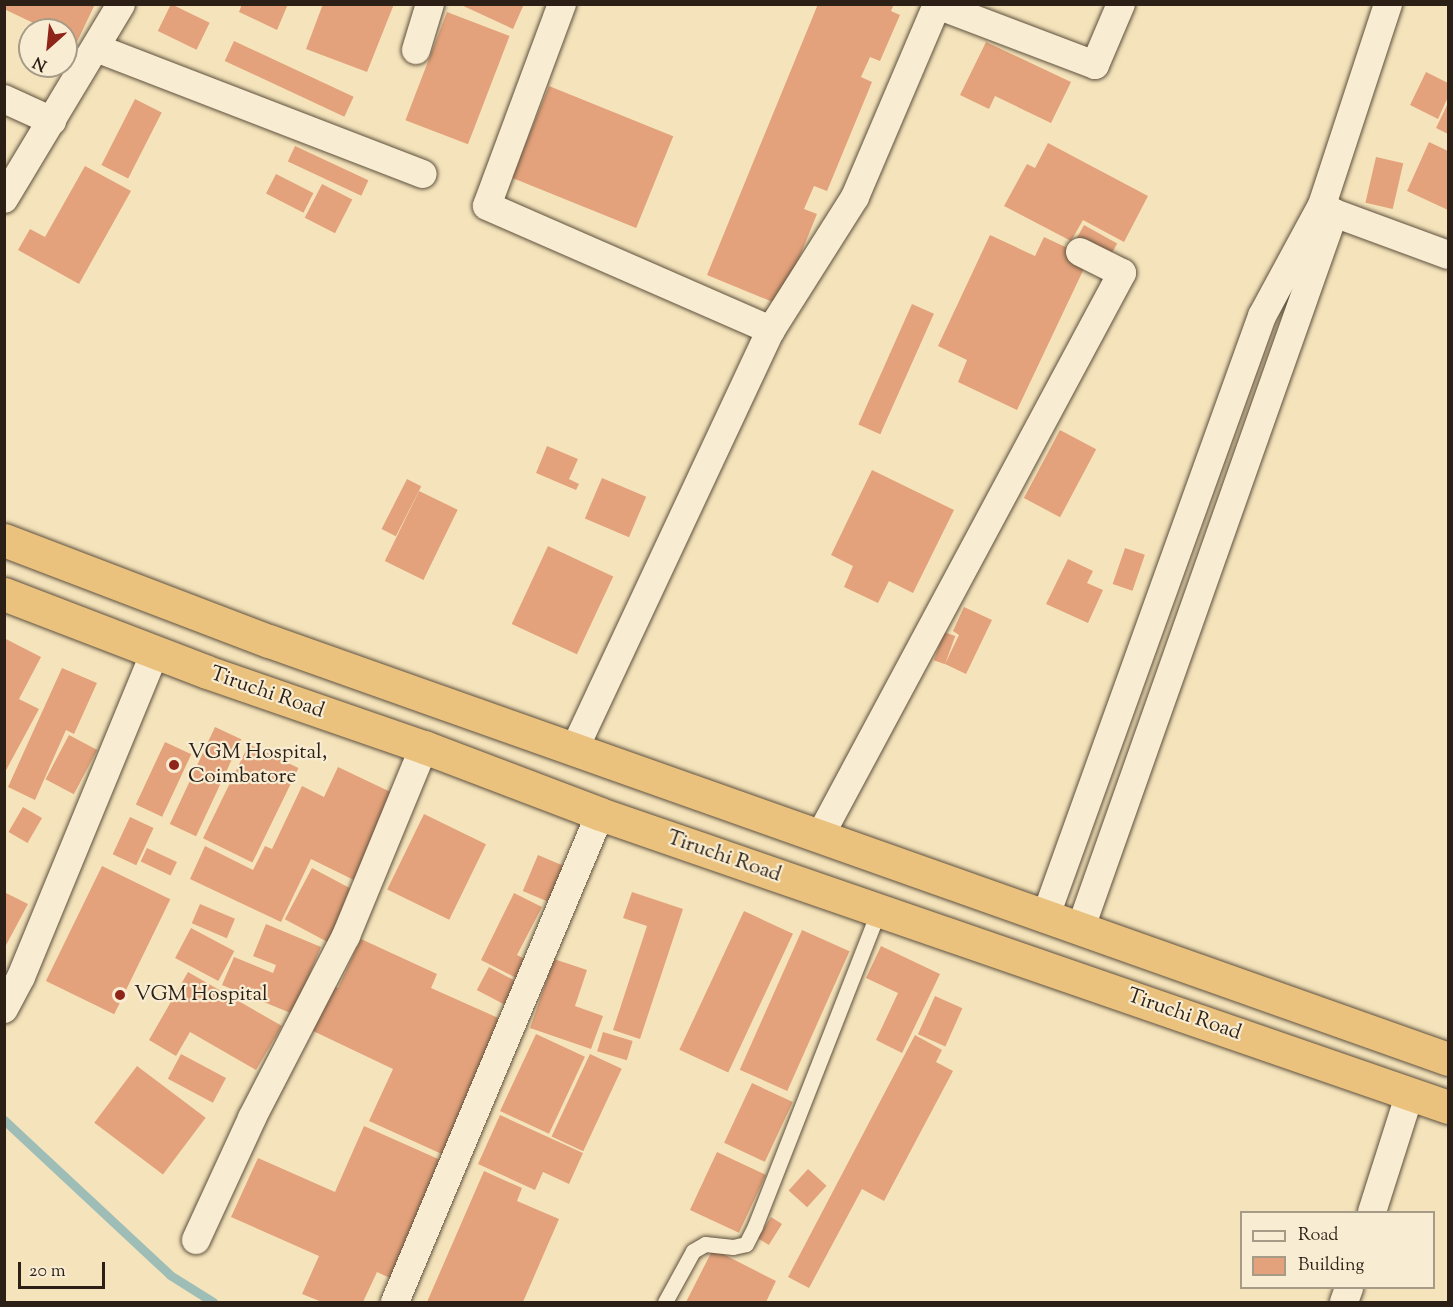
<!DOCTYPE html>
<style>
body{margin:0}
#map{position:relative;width:1453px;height:1307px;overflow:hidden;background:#f5e4bb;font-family:"Sorts Mill Goudy",serif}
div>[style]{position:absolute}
.stream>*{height:9px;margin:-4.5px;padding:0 4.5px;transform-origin:4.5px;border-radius:4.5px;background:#9ebdb7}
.building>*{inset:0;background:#e3a27b;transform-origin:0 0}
.roads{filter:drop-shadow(0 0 2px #5e503e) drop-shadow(0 0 2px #5e503e)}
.lane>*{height:15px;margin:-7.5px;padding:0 7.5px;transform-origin:7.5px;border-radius:7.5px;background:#f8edd3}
.street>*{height:28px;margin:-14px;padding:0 14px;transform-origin:14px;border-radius:14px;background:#f8edd3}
.highway>*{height:33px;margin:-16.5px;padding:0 16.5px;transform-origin:16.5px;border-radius:16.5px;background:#eac27e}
.dots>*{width:16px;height:16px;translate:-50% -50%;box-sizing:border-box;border:3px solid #f8edd3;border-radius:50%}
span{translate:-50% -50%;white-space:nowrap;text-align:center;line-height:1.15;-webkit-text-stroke:4.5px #f8edd3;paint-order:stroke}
.street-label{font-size:21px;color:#2c1f15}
.poi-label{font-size:21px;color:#2c1f15}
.left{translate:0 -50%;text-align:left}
.frame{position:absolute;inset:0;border:6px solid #2c1f15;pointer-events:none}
.legend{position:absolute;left:1240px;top:1211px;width:195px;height:78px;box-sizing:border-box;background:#f8edd3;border:2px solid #a69b87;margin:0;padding:8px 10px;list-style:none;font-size:18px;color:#2c1f15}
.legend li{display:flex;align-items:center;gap:12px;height:30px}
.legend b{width:30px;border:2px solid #a69b87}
.north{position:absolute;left:18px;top:18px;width:60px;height:60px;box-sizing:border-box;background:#f8edd3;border:2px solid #a69b87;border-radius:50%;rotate:207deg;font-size:16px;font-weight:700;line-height:24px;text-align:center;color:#2c1f15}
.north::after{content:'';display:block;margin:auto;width:21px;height:27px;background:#8f2418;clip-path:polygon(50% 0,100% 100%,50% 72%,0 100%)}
.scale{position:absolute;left:18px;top:1262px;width:87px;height:27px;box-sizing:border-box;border:3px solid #2c1f15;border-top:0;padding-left:8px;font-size:18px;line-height:21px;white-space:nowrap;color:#2c1f15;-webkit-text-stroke:4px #f8edd3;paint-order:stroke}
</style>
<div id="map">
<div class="stream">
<i style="left:4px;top:1120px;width:227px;rotate:43deg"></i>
<i style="left:170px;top:1275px;width:51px;rotate:32.1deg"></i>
</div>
<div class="building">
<i style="clip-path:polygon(4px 4px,95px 4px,76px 44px,66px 39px,66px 30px,48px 30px,4px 9px)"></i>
<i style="left:171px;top:4px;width:43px;height:30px;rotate:26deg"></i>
<i style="clip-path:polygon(242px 4px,288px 4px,277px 30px,239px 12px)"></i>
<i style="clip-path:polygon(323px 4px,394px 4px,367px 72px,306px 49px)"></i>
<i style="clip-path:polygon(459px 4px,524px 4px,513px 29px)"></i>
<i style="clip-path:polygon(818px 4px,894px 4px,891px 11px,900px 15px,880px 61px,870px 57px,861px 77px,872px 82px,827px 191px,814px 186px,804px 209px,817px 214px,780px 305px,707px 275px)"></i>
<i style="left:447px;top:12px;width:67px;height:116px;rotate:21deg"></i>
<i style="left:234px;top:41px;width:132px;height:22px;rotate:25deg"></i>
<i style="clip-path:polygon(986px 42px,1071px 82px,1051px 123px,995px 96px,989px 109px,960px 95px)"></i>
<i style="clip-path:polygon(1426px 72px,1448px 83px,1448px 97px,1438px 119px,1410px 105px)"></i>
<i style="left:549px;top:86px;width:134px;height:99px;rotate:22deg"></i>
<i style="left:135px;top:99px;width:30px;height:74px;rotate:27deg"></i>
<i style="clip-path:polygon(1448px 103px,1448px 134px,1436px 128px)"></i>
<i style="clip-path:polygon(1429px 142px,1448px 151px,1448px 210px,1407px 191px)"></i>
<i style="clip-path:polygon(1048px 143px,1148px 196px,1124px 242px,1083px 220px,1071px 241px,1004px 206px,1027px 164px,1035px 168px)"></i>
<i style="left:295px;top:146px;width:81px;height:17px;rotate:25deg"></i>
<i style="left:1376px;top:157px;width:28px;height:47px;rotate:13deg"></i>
<i style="clip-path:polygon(85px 166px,131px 191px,79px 284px,18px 250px,30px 229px,45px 237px)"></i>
<i style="left:276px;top:174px;width:42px;height:22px;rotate:27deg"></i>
<i style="left:322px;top:184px;width:34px;height:38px;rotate:27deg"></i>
<i style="left:1084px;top:225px;width:38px;height:22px;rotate:29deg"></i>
<i style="clip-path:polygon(990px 235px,1035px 256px,1044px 237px,1089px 258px,1017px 410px,958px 382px,967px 360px,938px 346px)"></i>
<i style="left:912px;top:304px;width:24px;height:132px;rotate:24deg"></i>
<i style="left:1060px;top:430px;width:41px;height:77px;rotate:28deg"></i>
<i style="clip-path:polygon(547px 446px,578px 459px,569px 479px,579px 484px,576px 490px,536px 473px)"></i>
<i style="clip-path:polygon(872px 470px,954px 510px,913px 593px,889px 581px,878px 603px,844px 587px,853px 566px,831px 555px)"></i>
<i style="left:602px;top:478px;width:48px;height:44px;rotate:23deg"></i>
<i style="left:407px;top:479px;width:16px;height:56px;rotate:27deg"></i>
<i style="left:419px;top:491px;width:43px;height:78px;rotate:26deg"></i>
<i style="left:548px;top:546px;width:72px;height:86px;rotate:25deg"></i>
<i style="left:1125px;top:548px;width:21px;height:38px;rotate:19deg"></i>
<i style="clip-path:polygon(1068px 559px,1093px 571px,1087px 583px,1103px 590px,1088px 623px,1046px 604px)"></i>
<i style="clip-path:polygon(964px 607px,992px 620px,966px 674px,945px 664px,959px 635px,953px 631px)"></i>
<i style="left:944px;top:632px;width:12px;height:30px;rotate:20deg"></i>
<i style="clip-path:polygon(4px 638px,41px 657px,19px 699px,39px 709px,4px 774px)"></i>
<i style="clip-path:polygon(62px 668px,97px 683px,74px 734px,66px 730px,35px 800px,8px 787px)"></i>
<i style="left:215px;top:727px;width:29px;height:107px;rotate:25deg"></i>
<i style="left:69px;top:735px;width:32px;height:50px;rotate:28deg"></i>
<i style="left:165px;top:742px;width:29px;height:69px;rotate:25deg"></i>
<i style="left:249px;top:744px;width:55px;height:105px;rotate:26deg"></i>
<i style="clip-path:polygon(338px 767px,399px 796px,358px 882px,311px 859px,281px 922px,190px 879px,205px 846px,253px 870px,265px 846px,272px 849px,302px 786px,324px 797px)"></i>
<i style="left:23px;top:807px;width:22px;height:29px;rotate:30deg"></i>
<i style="left:424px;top:814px;width:69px;height:84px;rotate:26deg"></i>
<i style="left:130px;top:817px;width:26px;height:41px;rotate:25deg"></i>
<i style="left:147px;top:848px;width:33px;height:15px;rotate:25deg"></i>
<i style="left:538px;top:855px;width:34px;height:39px;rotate:23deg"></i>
<i style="left:102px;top:866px;width:76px;height:128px;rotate:26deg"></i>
<i style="left:312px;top:868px;width:49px;height:58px;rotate:28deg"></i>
<i style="clip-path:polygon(4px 892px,28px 904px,4px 949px)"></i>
<i style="clip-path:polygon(632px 892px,683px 909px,640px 1039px,613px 1030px,647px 926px,623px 918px)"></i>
<i style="clip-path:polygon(514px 893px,542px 907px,517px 955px,534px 964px,524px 982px,481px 960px)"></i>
<i style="left:200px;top:904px;width:38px;height:21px;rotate:23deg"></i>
<i style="left:744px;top:911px;width:54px;height:153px;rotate:25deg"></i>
<i style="clip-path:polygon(266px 924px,321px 947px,293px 1014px,222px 985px,234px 957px,273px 973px,276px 965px,253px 956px)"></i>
<i style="left:191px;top:928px;width:49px;height:34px;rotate:28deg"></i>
<i style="left:802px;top:930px;width:52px;height:153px;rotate:24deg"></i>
<i style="clip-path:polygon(361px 939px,437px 974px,431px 988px,505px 1021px,444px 1155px,369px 1121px,393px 1069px,311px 1030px,328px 983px,338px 988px)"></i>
<i style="clip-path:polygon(881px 946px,940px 974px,902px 1053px,876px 1040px,898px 993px,866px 978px)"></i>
<i style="clip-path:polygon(554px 959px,587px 970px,575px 1006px,603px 1016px,591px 1049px,530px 1028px)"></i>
<i style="left:489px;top:967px;width:38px;height:26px;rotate:28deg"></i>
<i style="clip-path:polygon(188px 972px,282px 1026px,256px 1070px,190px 1032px,176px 1056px,149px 1040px)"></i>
<i style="left:935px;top:996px;width:30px;height:42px;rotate:24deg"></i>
<i style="left:603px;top:1032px;width:31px;height:20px;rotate:17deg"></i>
<i style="left:536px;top:1034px;width:54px;height:85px;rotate:25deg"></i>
<i style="clip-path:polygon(915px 1035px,942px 1050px,936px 1062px,953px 1071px,884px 1201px,862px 1189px,809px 1288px,788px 1277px)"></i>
<i style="left:181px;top:1054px;width:51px;height:28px;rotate:28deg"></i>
<i style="left:590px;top:1054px;width:35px;height:91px;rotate:25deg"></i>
<i style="left:137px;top:1066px;width:86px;height:71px;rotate:37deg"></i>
<i style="left:752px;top:1083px;width:45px;height:66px;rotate:25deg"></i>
<i style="clip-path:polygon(500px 1115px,583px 1153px,569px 1184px,543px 1172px,535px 1190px,478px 1164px)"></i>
<i style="clip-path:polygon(364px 1126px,445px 1162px,392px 1279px,377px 1272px,363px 1302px,322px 1302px,302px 1294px,319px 1256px,231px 1217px,258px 1158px,335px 1192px)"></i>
<i style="left:717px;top:1152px;width:54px;height:64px;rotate:25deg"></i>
<i style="left:808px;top:1169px;width:25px;height:29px;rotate:42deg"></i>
<i style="clip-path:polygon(484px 1171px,522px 1188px,517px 1201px,559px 1219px,523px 1302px,427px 1302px)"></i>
<i style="left:771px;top:1217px;width:13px;height:25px;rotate:32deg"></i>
<i style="clip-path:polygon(713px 1249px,776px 1281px,766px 1302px,686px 1302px)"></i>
</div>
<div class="roads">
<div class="lane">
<i style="left:665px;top:1302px;width:58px;rotate:-61.2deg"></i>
<i style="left:693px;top:1251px;width:14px;rotate:-30deg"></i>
<i style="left:705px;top:1244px;width:28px;rotate:6deg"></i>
<i style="left:733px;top:1247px;width:13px;rotate:-13deg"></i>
<i style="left:746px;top:1244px;width:20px;rotate:-63deg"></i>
<i style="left:755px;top:1226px;width:339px;rotate:-68.6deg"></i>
</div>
<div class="street">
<i style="left:562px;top:4px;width:215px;rotate:110.4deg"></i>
<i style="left:487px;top:206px;width:310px;rotate:23.6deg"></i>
<i style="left:96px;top:48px;width:350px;rotate:21.1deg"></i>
<i style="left:416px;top:50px;width:48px;rotate:-73.1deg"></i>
<i style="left:4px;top:99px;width:53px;rotate:24.6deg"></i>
<i style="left:4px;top:199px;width:227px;rotate:-59deg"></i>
<i style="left:1334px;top:213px;width:14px;rotate:-146deg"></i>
<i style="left:1322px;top:205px;width:212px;rotate:-71.8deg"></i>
<i style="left:574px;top:750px;width:464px;rotate:-64.9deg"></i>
<i style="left:771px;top:330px;width:157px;rotate:-57.7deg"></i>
<i style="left:855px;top:197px;width:209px;rotate:-66.9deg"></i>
<i style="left:937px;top:5px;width:169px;rotate:20.8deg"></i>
<i style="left:1095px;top:65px;width:66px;rotate:-66.9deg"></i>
<i style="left:820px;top:836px;width:639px;rotate:-61.79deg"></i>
<i style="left:1122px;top:273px;width:47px;rotate:-153.4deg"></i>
<i style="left:1045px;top:918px;width:640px;rotate:-70.18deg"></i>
<i style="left:1262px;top:316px;width:126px;rotate:-61.6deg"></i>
<i style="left:1080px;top:930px;width:761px;rotate:-70.49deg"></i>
<i style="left:1334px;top:213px;width:121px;rotate:20.2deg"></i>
<i style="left:4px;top:1009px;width:36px;rotate:-62deg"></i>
<i style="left:21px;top:977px;width:352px;rotate:-67.6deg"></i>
<i style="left:1372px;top:1212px;width:125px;rotate:-72.3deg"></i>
<i style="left:196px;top:1240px;width:134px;rotate:-65.3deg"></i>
<i style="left:252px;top:1118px;width:205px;rotate:-62.7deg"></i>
<i style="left:346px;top:936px;width:204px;rotate:-67.6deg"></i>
<i style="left:395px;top:1302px;width:529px;rotate:-67.21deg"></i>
<i style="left:1344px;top:1302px;width:15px;rotate:-70deg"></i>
</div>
<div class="highway">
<i style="left:4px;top:540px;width:284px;rotate:20.9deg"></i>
<i style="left:269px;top:641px;width:1251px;rotate:19.52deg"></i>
<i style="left:4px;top:594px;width:217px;rotate:21deg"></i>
<i style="left:207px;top:672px;width:230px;rotate:19.1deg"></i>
<i style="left:424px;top:747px;width:188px;rotate:20.8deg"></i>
<i style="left:600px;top:814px;width:897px;rotate:19.06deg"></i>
</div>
</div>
<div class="dots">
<i style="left:174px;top:765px;background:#8f2418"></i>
<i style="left:120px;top:995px;background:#8f2418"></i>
</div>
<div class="street-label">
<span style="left:267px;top:693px;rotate:19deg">Tiruchi Road</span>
<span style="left:724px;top:857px;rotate:19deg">Tiruchi Road</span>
<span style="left:1184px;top:1015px;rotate:19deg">Tiruchi Road</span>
</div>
<div class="poi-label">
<span class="left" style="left:188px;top:765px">VGM Hospital,<br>Coimbatore</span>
<span class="left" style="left:134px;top:995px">VGM Hospital</span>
</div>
<div class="frame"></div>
<ul class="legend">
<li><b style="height:8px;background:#f8edd3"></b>Road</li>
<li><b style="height:16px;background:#e3a27b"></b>Building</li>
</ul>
<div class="north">N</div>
<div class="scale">20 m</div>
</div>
